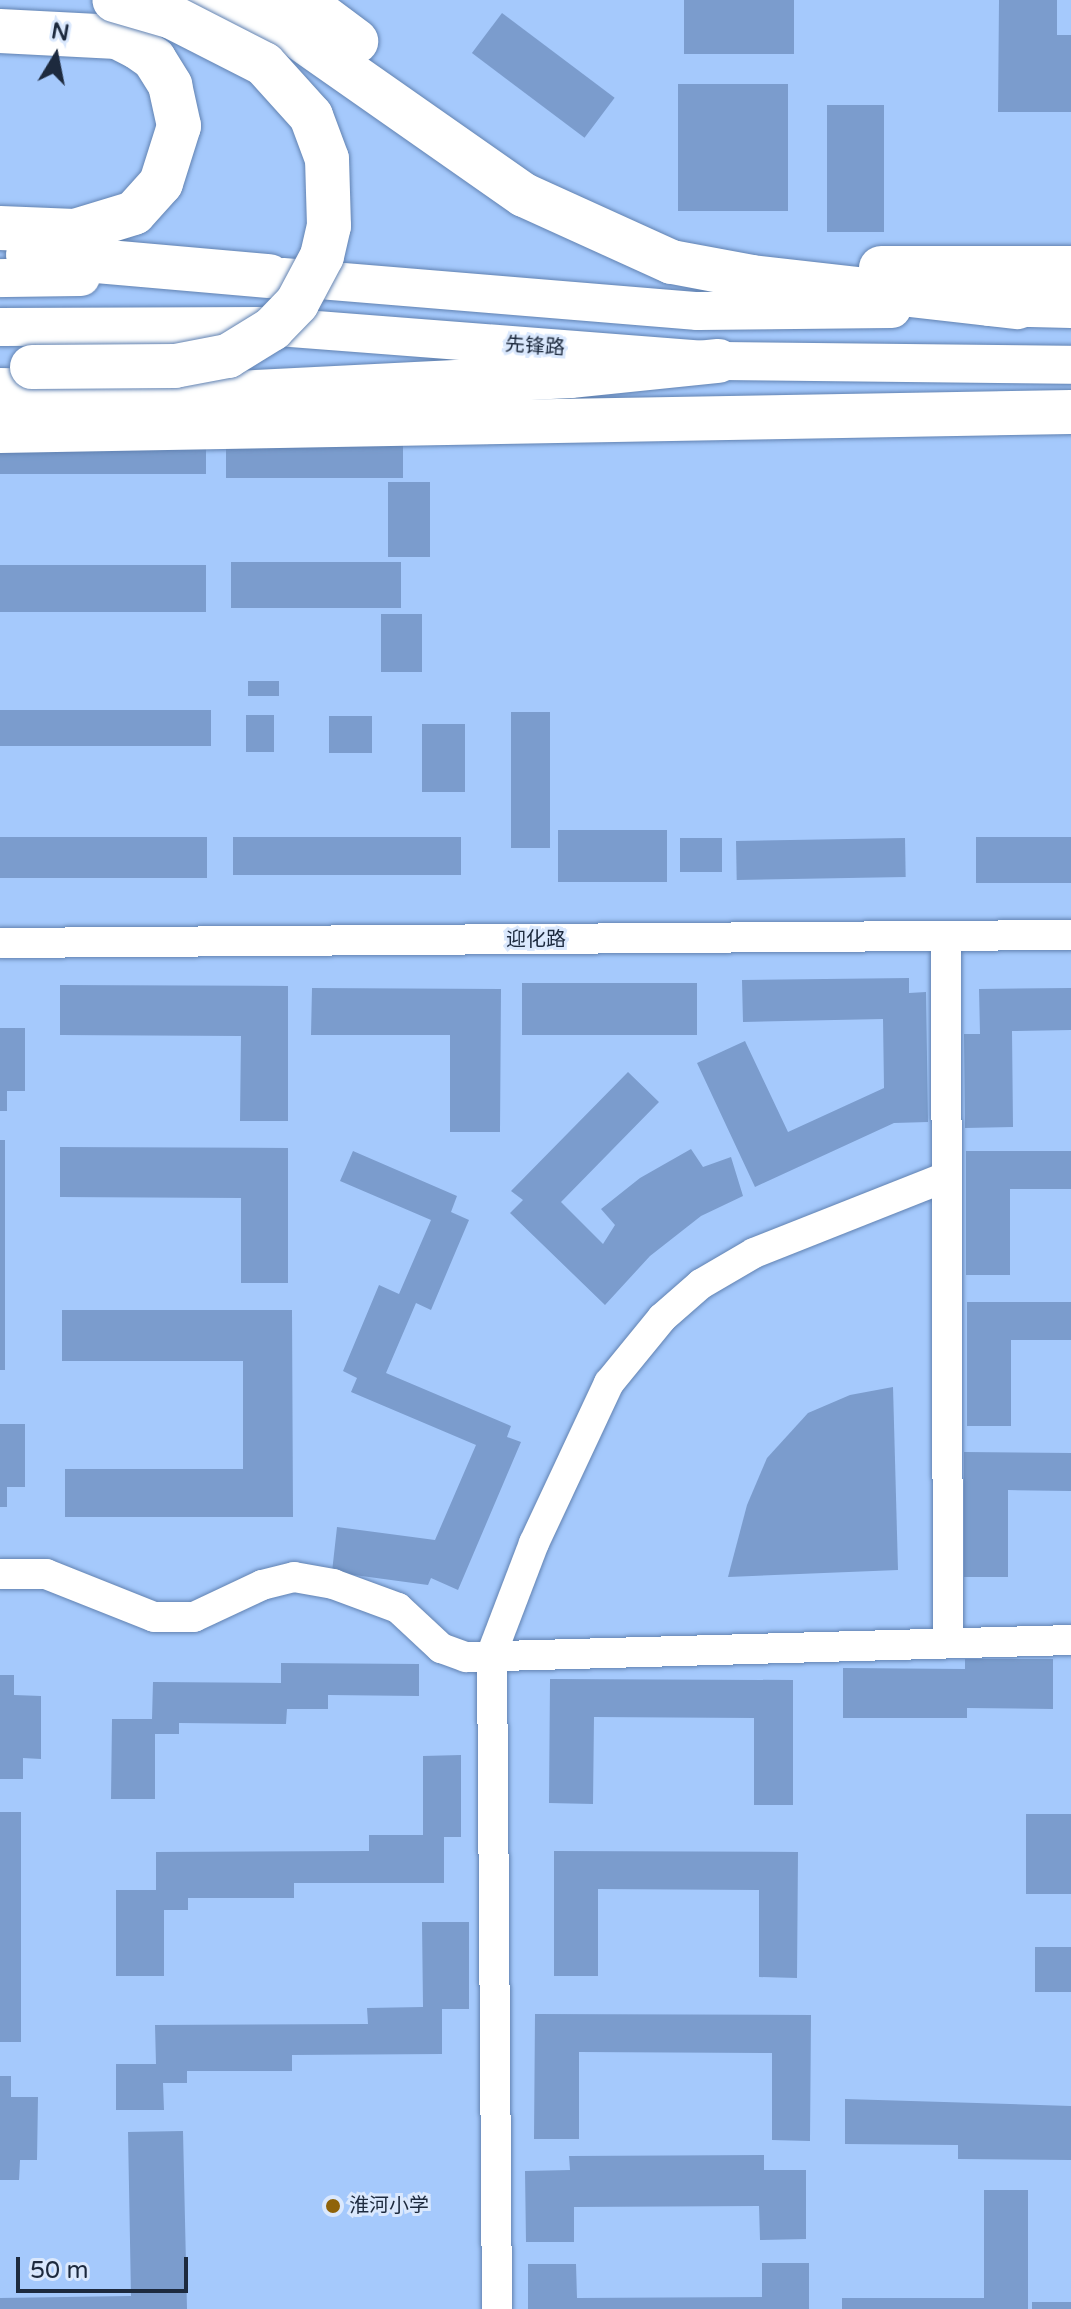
<!DOCTYPE html>
<meta charset="utf-8">
<style>
body{margin:0}
#map{position:relative;width:1071px;height:2309px;overflow:hidden;background:#a5c9fc;font-family:"Varela Round","Noto Sans SC",sans-serif}
div>[style]{position:absolute}
.building>*{inset:0;background:#7b9ccd;transform-origin:0 0}
.roads{filter:drop-shadow(0 0 2px #6182b1) drop-shadow(0 0 2px #6182b1)}
.minor>*{height:30px;margin:-15px;padding:0 15px;transform-origin:15px;border-radius:15px;background:#fff}
.major>*{height:38px;margin:-19px;padding:0 19px;transform-origin:19px;border-radius:19px;background:#fff}
.highway>*{height:44px;margin:-22px;padding:0 22px;transform-origin:22px;border-radius:22px;background:#fff}
.bridges{filter:drop-shadow(0 0 2px #6182b1) drop-shadow(0 0 2px #6182b1)}
.highway-bridge>*{height:44px;margin:-22px;padding:0 22px;transform-origin:22px;border-radius:22px;background:#fff}
.dots>*{width:22px;height:22px;translate:-50% -50%;box-sizing:border-box;border:4px solid #dae8fd;border-radius:50%}
span{translate:-50% -50%;white-space:nowrap;text-align:center;line-height:1.15;-webkit-text-stroke:6px #dae8fd;paint-order:stroke}
.street-label{font-size:20px;color:#1d2a3e}
.poi-label{font-size:20px;color:#1d2a3e}
.left{translate:0 -50%;text-align:left}
.north{position:absolute;left:16px;top:16px;width:80px;height:80px;-webkit-text-stroke:6px #dae8fd;paint-order:stroke;rotate:10deg;font-size:22px;font-weight:700;line-height:32px;text-align:center;color:#1d2a3e}
.north::after{content:'';display:block;margin:auto;width:28px;height:36px;background:#1d2a3e;clip-path:polygon(50% 0,100% 100%,50% 72%,0 100%)}
.scale{position:absolute;left:16px;top:2257px;width:172px;height:36px;box-sizing:border-box;border:4px solid #1d2a3e;border-top:0;padding-left:10px;font-size:24px;line-height:28px;white-space:nowrap;color:#1d2a3e;-webkit-text-stroke:6px #dae8fd;paint-order:stroke}
</style>
<div id="map">
<div class="building">
<i style="left:684px;top:0;width:110px;height:54px"></i>
<i style="clip-path:polygon(999px 0,1057px 0,1057px 35px,1071px 35px,1071px 112px,998px 112px)"></i>
<i style="left:502px;top:13px;width:141px;height:50px;rotate:37deg"></i>
<i style="left:678px;top:84px;width:110px;height:127px"></i>
<i style="left:827px;top:105px;width:57px;height:127px"></i>
<i style="left:226px;top:431px;width:177px;height:47px"></i>
<i style="left:206px;top:436px;width:38px;height:206px;rotate:90deg"></i>
<i style="left:388px;top:482px;width:42px;height:75px"></i>
<i style="left:401px;top:562px;width:46px;height:170px;rotate:90deg"></i>
<i style="left:206px;top:565px;width:47px;height:206px;rotate:90deg"></i>
<i style="left:381px;top:614px;width:41px;height:58px"></i>
<i style="left:248px;top:681px;width:31px;height:15px"></i>
<i style="left:211px;top:710px;width:36px;height:211px;rotate:90deg"></i>
<i style="left:550px;top:712px;width:136px;height:39px;rotate:90deg"></i>
<i style="left:246px;top:715px;width:28px;height:37px"></i>
<i style="left:329px;top:716px;width:43px;height:37px"></i>
<i style="left:422px;top:724px;width:43px;height:68px"></i>
<i style="left:667px;top:830px;width:52px;height:109px;rotate:90deg"></i>
<i style="left:207px;top:837px;width:41px;height:207px;rotate:90deg"></i>
<i style="left:461px;top:837px;width:38px;height:228px;rotate:90deg"></i>
<i style="left:976px;top:837px;width:95px;height:46px"></i>
<i style="left:680px;top:838px;width:42px;height:34px"></i>
<i style="left:905px;top:838px;width:39px;height:169px;rotate:89deg"></i>
<i style="clip-path:polygon(909px 978px,909px 993px,926px 992px,928px 1122px,894px 1123px,755px 1187px,697px 1063px,745px 1041px,788px 1132px,884px 1088px,883px 1019px,743px 1022px,742px 980px)"></i>
<i style="left:522px;top:983px;width:175px;height:52px"></i>
<i style="clip-path:polygon(60px 985px,288px 986px,288px 1121px,240px 1121px,241px 1036px,60px 1035px)"></i>
<i style="clip-path:polygon(312px 988px,501px 989px,500px 1132px,450px 1132px,450px 1035px,311px 1035px)"></i>
<i style="clip-path:polygon(1071px 988px,1071px 1030px,1012px 1031px,1013px 1127px,965px 1128px,964px 1034px,980px 1034px,979px 989px)"></i>
<i style="clip-path:polygon(0 1028px,25px 1028px,25px 1091px,7px 1091px,7px 1111px,0 1111px)"></i>
<i style="clip-path:polygon(628px 1072px,659px 1102px,561px 1202px,603px 1244px,615px 1225px,601px 1209px,640px 1178px,691px 1149px,703px 1167px,731px 1157px,743px 1196px,701px 1216px,650px 1256px,605px 1305px,510px 1213px,523px 1200px,511px 1191px)"></i>
<i style="left:0;top:1140px;width:5px;height:230px"></i>
<i style="clip-path:polygon(60px 1147px,288px 1148px,288px 1283px,241px 1283px,241px 1198px,60px 1197px)"></i>
<i style="clip-path:polygon(353px 1151px,457px 1196px,451px 1212px,469px 1220px,431px 1310px,416px 1303px,386px 1373px,511px 1426px,507px 1437px,521px 1442px,458px 1590px,431px 1578px,428px 1585px,332px 1572px,337px 1527px,435px 1540px,476px 1445px,351px 1392px,357px 1378px,343px 1371px,379px 1285px,399px 1294px,431px 1220px,340px 1181px)"></i>
<i style="clip-path:polygon(966px 1151px,1071px 1151px,1071px 1189px,1010px 1189px,1010px 1275px,966px 1275px)"></i>
<i style="clip-path:polygon(967px 1302px,1071px 1302px,1071px 1340px,1011px 1340px,1011px 1426px,967px 1426px)"></i>
<i style="clip-path:polygon(62px 1310px,292px 1310px,293px 1517px,65px 1517px,65px 1469px,243px 1469px,243px 1361px,62px 1361px)"></i>
<i style="clip-path:polygon(893px 1387px,898px 1570px,728px 1577px,747px 1505px,767px 1458px,808px 1413px,850px 1395px)"></i>
<i style="clip-path:polygon(0 1424px,25px 1424px,25px 1487px,7px 1487px,7px 1507px,0 1507px)"></i>
<i style="clip-path:polygon(964px 1452px,1071px 1453px,1071px 1491px,1008px 1490px,1008px 1577px,964px 1577px)"></i>
<i style="clip-path:polygon(965px 1659px,1053px 1659px,1053px 1709px,967px 1708px,967px 1718px,843px 1718px,843px 1668px,965px 1669px)"></i>
<i style="clip-path:polygon(281px 1663px,419px 1664px,419px 1696px,328px 1695px,328px 1709px,287px 1709px,286px 1724px,179px 1723px,179px 1734px,155px 1734px,155px 1799px,111px 1799px,112px 1719px,152px 1719px,153px 1682px,281px 1683px)"></i>
<i style="clip-path:polygon(0 1675px,14px 1675px,14px 1695px,41px 1696px,41px 1759px,23px 1758px,23px 1779px,0 1779px)"></i>
<i style="clip-path:polygon(550px 1679px,793px 1680px,793px 1805px,754px 1805px,754px 1718px,594px 1717px,593px 1804px,549px 1803px)"></i>
<i style="clip-path:polygon(461px 1755px,461px 1837px,444px 1837px,444px 1883px,294px 1883px,294px 1898px,188px 1898px,188px 1910px,164px 1910px,164px 1976px,116px 1976px,116px 1890px,156px 1890px,156px 1852px,369px 1851px,369px 1835px,423px 1835px,423px 1756px)"></i>
<i style="left:0;top:1812px;width:21px;height:230px"></i>
<i style="left:1026px;top:1814px;width:45px;height:80px"></i>
<i style="clip-path:polygon(554px 1851px,798px 1852px,797px 1978px,759px 1977px,759px 1890px,598px 1889px,598px 1976px,554px 1976px)"></i>
<i style="clip-path:polygon(422px 1922px,469px 1922px,469px 2009px,442px 2009px,442px 2054px,292px 2055px,292px 2071px,187px 2071px,187px 2083px,163px 2083px,164px 2110px,116px 2110px,116px 2064px,156px 2064px,155px 2025px,368px 2024px,367px 2008px,423px 2007px)"></i>
<i style="left:1035px;top:1947px;width:36px;height:45px"></i>
<i style="clip-path:polygon(535px 2014px,811px 2015px,810px 2141px,772px 2140px,772px 2053px,579px 2052px,579px 2139px,534px 2139px)"></i>
<i style="clip-path:polygon(0 2076px,11px 2076px,11px 2097px,38px 2097px,37px 2160px,20px 2160px,19px 2180px,0 2180px)"></i>
<i style="clip-path:polygon(845px 2099px,1071px 2106px,1071px 2160px,958px 2159px,958px 2145px,845px 2144px)"></i>
<i style="clip-path:polygon(183px 2131px,187px 2309px,0 2309px,0 2298px,131px 2296px,128px 2132px)"></i>
<i style="clip-path:polygon(764px 2155px,764px 2170px,806px 2170px,806px 2239px,760px 2240px,759px 2206px,574px 2207px,574px 2242px,526px 2242px,525px 2171px,570px 2170px,569px 2156px)"></i>
<i style="clip-path:polygon(984px 2190px,1028px 2190px,1028px 2309px,842px 2309px,842px 2298px,984px 2298px)"></i>
<i style="clip-path:polygon(762px 2263px,809px 2263px,809px 2309px,528px 2309px,528px 2264px,576px 2264px,577px 2298px,762px 2297px)"></i>
<i style="left:1032px;top:2302px;width:39px;height:7px"></i>
</div>
<div class="roads">
<div class="minor">
<i style="left:946px;top:938px;width:702px;rotate:89.84deg"></i>
<i style="left:0;top:943px;width:1071px;rotate:-0.43deg"></i>
<i style="left:0;top:1574px;width:46px"></i>
<i style="left:46px;top:1574px;width:116px;rotate:21.7deg"></i>
<i style="left:154px;top:1617px;width:40px"></i>
<i style="left:194px;top:1617px;width:75px;rotate:-25.2deg"></i>
<i style="left:262px;top:1585px;width:33px;rotate:-14deg"></i>
<i style="left:294px;top:1577px;width:40px;rotate:10deg"></i>
<i style="left:333px;top:1584px;width:69px;rotate:20.3deg"></i>
<i style="left:398px;top:1608px;width:59px;rotate:42.9deg"></i>
<i style="left:441px;top:1648px;width:27px;rotate:20deg"></i>
<i style="left:466px;top:1657px;width:605px;rotate:-1.61deg"></i>
<i style="left:497px;top:2309px;width:656px;rotate:-90.44deg"></i>
<i style="left:492px;top:1653px;width:118px;rotate:-69.1deg"></i>
<i style="left:534px;top:1543px;width:177px;rotate:-64.9deg"></i>
<i style="left:609px;top:1383px;width:84px;rotate:-50.8deg"></i>
<i style="left:662px;top:1318px;width:52px;rotate:-41.1deg"></i>
<i style="left:701px;top:1284px;width:61px;rotate:-30.3deg"></i>
<i style="left:754px;top:1253px;width:206px;rotate:-21.6deg"></i>
</div>
<div class="major">
<i style="left:283px;top:277px;width:416px;rotate:4.7deg"></i>
<i style="left:698px;top:311px;width:194px;rotate:-0.6deg"></i>
<i style="left:0;top:278px;width:81px;rotate:-0.7deg"></i>
<i style="left:989px;top:307px;width:82px;rotate:1.4deg"></i>
<i style="left:0;top:327px;width:265px;rotate:-0.2deg"></i>
<i style="left:265px;top:326px;width:454px;rotate:4.4deg"></i>
<i style="left:718px;top:361px;width:353px;rotate:0.6deg"></i>
</div>
<div class="highway">
<i style="left:200px;top:0;width:35px;rotate:10deg"></i>
<i style="left:234px;top:6px;width:47px;rotate:21.1deg"></i>
<i style="left:278px;top:23px;width:300px;rotate:35deg"></i>
<i style="left:524px;top:195px;width:162px;rotate:24.4deg"></i>
<i style="left:672px;top:262px;width:81px;rotate:10.6deg"></i>
<i style="left:752px;top:277px;width:267px;rotate:6.5deg"></i>
<i style="left:301px;top:0;width:69px;rotate:36.7deg"></i>
<i style="left:0;top:31px;width:117px;rotate:2.9deg"></i>
<i style="left:117px;top:37px;width:22px;rotate:27deg"></i>
<i style="left:137px;top:47px;width:21px;rotate:35deg"></i>
<i style="left:154px;top:59px;width:31px;rotate:58deg"></i>
<i style="left:170px;top:85px;width:42px;rotate:77.6deg"></i>
<i style="left:179px;top:126px;width:60px;rotate:107.5deg"></i>
<i style="left:161px;top:183px;width:40px;rotate:132deg"></i>
<i style="left:134px;top:213px;width:62px;rotate:163deg"></i>
<i style="left:75px;top:231px;width:75px;rotate:-177.7deg"></i>
<i style="left:28px;top:255px;width:242px;rotate:5deg"></i>
<i style="left:881px;top:268px;width:190px"></i>
<i style="left:0;top:390px;width:216px;rotate:1.1deg"></i>
<i style="left:216px;top:394px;width:354px;rotate:-2.9deg"></i>
<i style="left:570px;top:376px;width:149px;rotate:-5.8deg"></i>
<i style="left:0;top:431px;width:1071px;rotate:-1.02deg"></i>
</div>
</div>
<div class="bridges">
<div class="highway-bridge">
<i style="left:32px;top:367px;width:143px;rotate:-0.4deg"></i>
<i style="left:175px;top:366px;width:54px;rotate:-10.7deg"></i>
<i style="left:228px;top:356px;width:52px;rotate:-31.5deg"></i>
<i style="left:272px;top:329px;width:36px;rotate:-46deg"></i>
<i style="left:297px;top:303px;width:53px;rotate:-62deg"></i>
<i style="left:322px;top:256px;width:31px;rotate:-77deg"></i>
<i style="left:329px;top:226px;width:67px;rotate:-91.7deg"></i>
<i style="left:327px;top:159px;width:46px;rotate:-110.4deg"></i>
<i style="left:311px;top:116px;width:70px;rotate:-132.1deg"></i>
<i style="left:264px;top:64px;width:103px;rotate:-152.9deg"></i>
<i style="left:172px;top:17px;width:60px;rotate:-163.7deg"></i>
</div>
</div>
<div class="dots">
<i style="left:333px;top:2206px;background:#8f630a"></i>
</div>
<div class="street-label">
<span style="left:535px;top:347px;rotate:4deg">先锋路</span>
<span style="left:536px;top:940px">迎化路</span>
</div>
<div class="poi-label">
<span class="left" style="left:349px;top:2206px">淮河小学</span>
</div>
<div class="north">N</div>
<div class="scale">50 m</div>
</div>
